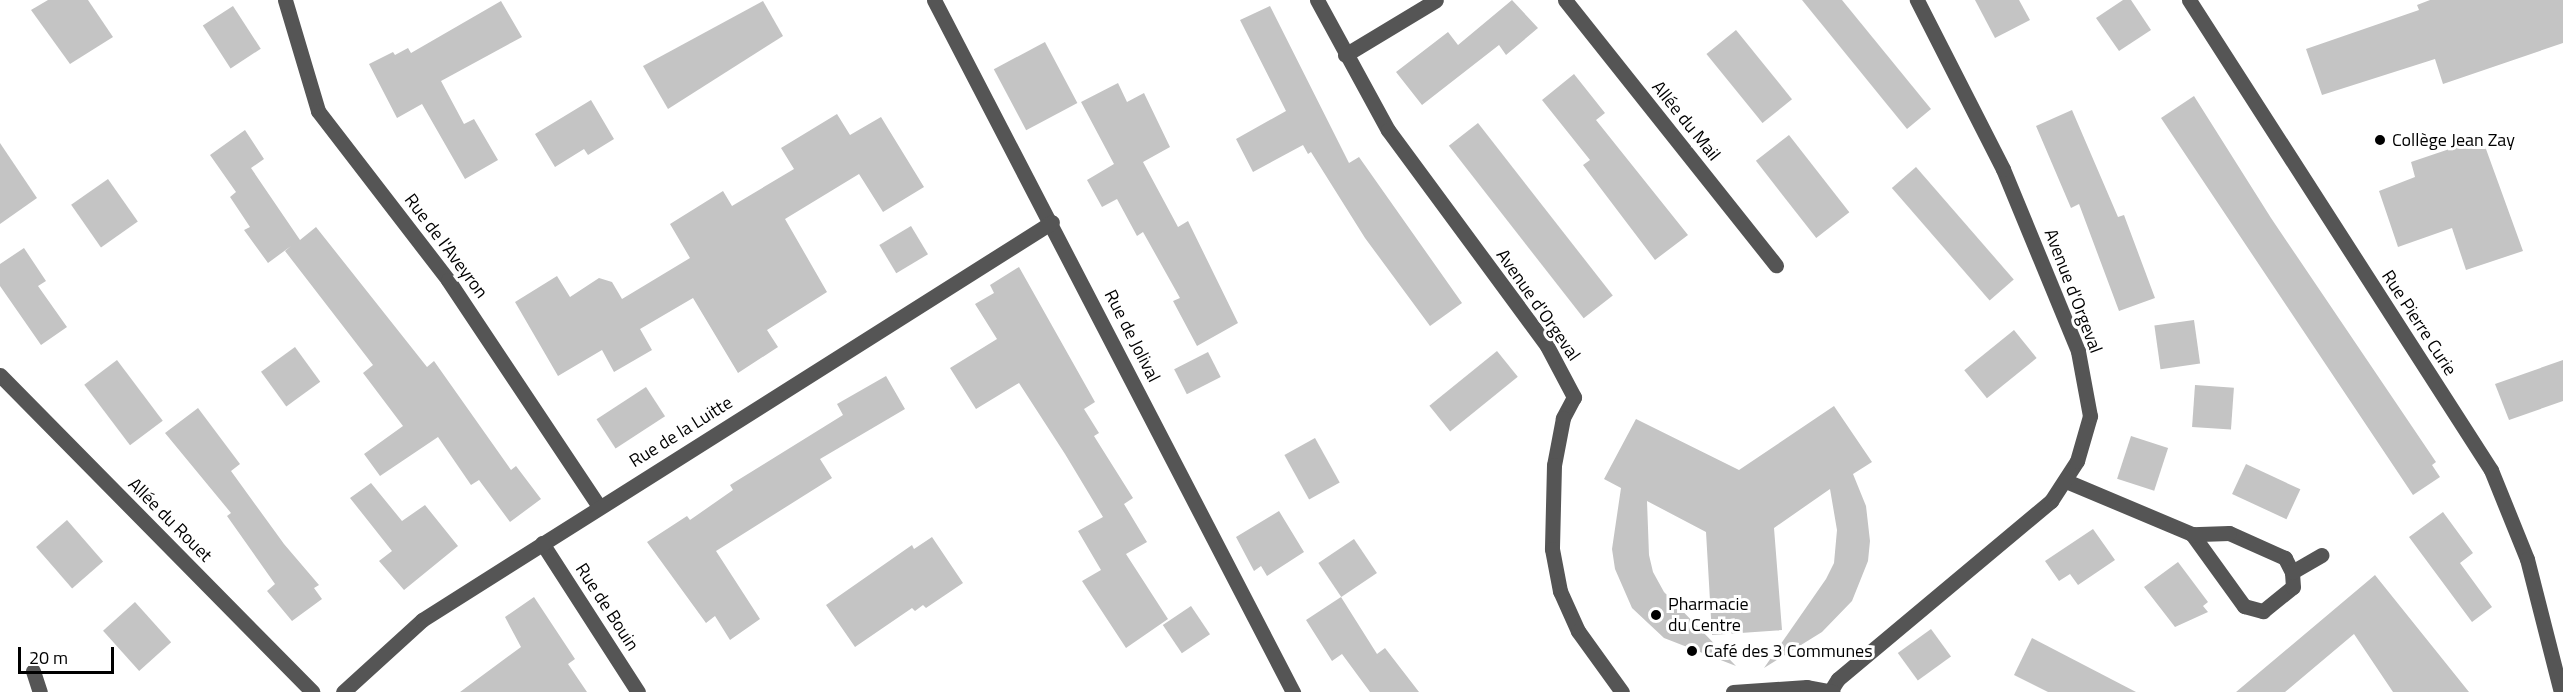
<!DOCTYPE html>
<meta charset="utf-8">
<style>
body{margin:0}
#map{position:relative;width:2563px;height:692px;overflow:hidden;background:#fff;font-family:"Titillium Web",sans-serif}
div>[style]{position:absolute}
.building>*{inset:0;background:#c4c4c4;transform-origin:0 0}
.minor>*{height:15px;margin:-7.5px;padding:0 7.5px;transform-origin:7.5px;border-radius:7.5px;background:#555}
.dots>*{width:16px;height:16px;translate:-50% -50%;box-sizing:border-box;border:3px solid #fff;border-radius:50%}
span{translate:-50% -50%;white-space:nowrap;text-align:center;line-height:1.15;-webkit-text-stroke:6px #fff;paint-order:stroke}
.street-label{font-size:18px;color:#000}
.poi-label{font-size:18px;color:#000}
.left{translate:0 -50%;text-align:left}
.scale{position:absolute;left:18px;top:647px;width:96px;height:27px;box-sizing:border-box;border:3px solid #000;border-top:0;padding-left:8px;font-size:18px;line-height:21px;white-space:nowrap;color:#000;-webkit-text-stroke:4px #fff;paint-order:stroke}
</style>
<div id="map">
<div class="building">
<i style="clip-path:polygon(48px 0,88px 0,113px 37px,70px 64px,31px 10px)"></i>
<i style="clip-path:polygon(1512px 0,1538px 28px,1506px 55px,1499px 45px,1422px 105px,1396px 72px,1448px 32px,1458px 45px)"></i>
<i style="clip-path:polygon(1802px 0,1842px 0,1931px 109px,1907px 129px)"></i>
<i style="clip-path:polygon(1975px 0,2019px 0,2030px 20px,1995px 38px)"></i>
<i style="clip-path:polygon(2123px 0,2131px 0,2151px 30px,2119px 51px,2096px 18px)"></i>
<i style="clip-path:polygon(2430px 0,2563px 0,2563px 43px,2443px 84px,2435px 59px,2322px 95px,2306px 49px,2419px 10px,2417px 5px)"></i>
<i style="clip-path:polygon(501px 1px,522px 37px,441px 81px,464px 124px,474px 119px,498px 160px,465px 179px,422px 104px,397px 118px,369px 64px,393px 52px,395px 55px,408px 48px,411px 53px)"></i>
<i style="clip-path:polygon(763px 1px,783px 36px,668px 109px,643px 66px)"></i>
<i style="left:233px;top:6px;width:51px;height:36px;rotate:57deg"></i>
<i style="clip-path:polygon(1270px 6px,1349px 163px,1359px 157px,1462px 303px,1430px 326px,1365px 238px,1311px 152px,1308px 154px,1303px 145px,1253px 172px,1236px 139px,1286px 111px,1240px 20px)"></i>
<i style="left:1736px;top:30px;width:89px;height:38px;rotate:51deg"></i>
<i style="left:1045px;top:42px;width:69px;height:58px;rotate:62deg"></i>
<i style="clip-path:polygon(1574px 74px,1605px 113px,1596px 120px,1688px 235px,1655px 260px,1583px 165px,1590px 160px,1542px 100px)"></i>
<i style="clip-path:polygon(1118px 83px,1127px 102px,1144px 93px,1170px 147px,1143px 162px,1178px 227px,1188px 221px,1238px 323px,1197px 346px,1173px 301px,1180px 298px,1143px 232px,1137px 236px,1117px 199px,1102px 207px,1087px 180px,1114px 164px,1081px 102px)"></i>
<i style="clip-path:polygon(2194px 96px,2271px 218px,2436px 462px,2432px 465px,2440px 477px,2413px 495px,2161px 118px)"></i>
<i style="clip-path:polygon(591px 100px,614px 139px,588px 155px,584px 149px,555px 167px,535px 134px)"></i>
<i style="clip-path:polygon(2072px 110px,2118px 217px,2124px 215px,2155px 298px,2119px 311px,2079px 204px,2071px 208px,2036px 126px)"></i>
<i style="clip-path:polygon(837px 114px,850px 135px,881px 117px,924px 187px,883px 212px,859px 174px,785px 219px,827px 292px,767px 330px,778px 347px,738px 373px,693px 298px,640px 329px,652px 350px,614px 372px,602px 350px,558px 376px,515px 302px,557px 276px,570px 297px,599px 278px,612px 282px,622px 299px,690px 258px,670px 224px,723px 191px,732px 206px,794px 169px,781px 148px)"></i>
<i style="left:1478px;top:123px;width:219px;height:37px;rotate:52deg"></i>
<i style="clip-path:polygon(245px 130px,264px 159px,251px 168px,300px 240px,316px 227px,427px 367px,434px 361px,511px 470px,516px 466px,541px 499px,510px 522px,479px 480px,471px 485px,438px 437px,380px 476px,364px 454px,403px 426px,363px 373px,373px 365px,285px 251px,291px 246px,268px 263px,244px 230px,250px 227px,230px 197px,236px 192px,210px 155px)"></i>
<i style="left:1789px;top:135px;width:98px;height:42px;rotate:52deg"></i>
<i style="clip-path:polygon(2482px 138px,2523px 251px,2466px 270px,2452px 228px,2398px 247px,2379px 191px,2415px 177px,2411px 162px)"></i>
<i style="clip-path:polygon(0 143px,37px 198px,0 224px)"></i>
<i style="left:1916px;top:167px;width:149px;height:32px;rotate:49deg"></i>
<i style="left:108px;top:179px;width:52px;height:45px;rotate:55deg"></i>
<i style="left:911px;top:226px;width:33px;height:37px;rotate:59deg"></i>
<i style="clip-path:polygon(24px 248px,46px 281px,38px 286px,67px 327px,41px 345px,0 286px,0 264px)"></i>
<i style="clip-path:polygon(1019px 267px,1095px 402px,1084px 409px,1099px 433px,1094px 436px,1133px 498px,1124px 504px,1147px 542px,1126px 554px,1168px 619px,1126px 648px,1082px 581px,1101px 570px,1078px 531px,1103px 517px,1065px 454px,1019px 383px,976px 409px,950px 368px,997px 339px,975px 304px,994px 293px,990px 285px)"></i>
<i style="left:2194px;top:320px;width:44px;height:40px;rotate:82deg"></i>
<i style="left:2014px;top:330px;width:36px;height:64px;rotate:51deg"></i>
<i style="left:295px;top:347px;width:43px;height:42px;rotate:54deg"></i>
<i style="left:1497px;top:351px;width:33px;height:87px;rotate:51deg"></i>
<i style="left:1208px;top:352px;width:28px;height:38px;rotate:63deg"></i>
<i style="left:117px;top:360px;width:76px;height:41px;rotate:53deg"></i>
<i style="clip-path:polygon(2563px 360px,2563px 401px,2509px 420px,2495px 384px)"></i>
<i style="clip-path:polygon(886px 376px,905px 409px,820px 459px,832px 478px,716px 551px,760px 619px,730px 640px,715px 616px,706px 623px,647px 542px,687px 516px,690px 520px,733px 490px,730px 485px,843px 415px,837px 404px)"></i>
<i style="left:2195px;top:385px;width:39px;height:42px;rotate:4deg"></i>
<i style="left:646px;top:387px;width:35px;height:59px;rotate:57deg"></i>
<i style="clip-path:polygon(1834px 406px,1872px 462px,1853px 474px,1866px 506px,1870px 541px,1868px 561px,1852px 601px,1822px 632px,1764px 668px,1826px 579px,1834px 563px,1837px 530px,1830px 489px,1774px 528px,1782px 630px,1712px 635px,1706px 532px,1647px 501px,1649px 555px,1653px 572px,1664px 592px,1736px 666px,1664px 638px,1632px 608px,1615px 569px,1612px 549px,1621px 488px,1604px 479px,1636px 419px,1739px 470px)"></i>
<i style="clip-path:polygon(198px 408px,240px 464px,231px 471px,284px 544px,319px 585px,314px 588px,322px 599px,292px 621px,267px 591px,275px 584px,227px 516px,231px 513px,165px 433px)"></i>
<i style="left:2131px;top:436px;width:39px;height:45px;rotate:18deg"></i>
<i style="left:1315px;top:438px;width:51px;height:35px;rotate:61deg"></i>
<i style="left:2246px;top:464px;width:60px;height:33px;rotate:25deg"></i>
<i style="clip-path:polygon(371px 483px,402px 521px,425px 505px,458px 546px,404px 590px,379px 561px,392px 551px,350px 498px)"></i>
<i style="clip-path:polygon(1279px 511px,1304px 552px,1267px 576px,1261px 566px,1254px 571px,1236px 537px)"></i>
<i style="clip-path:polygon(2443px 512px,2473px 553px,2460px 563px,2492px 607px,2472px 622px,2409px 537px)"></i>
<i style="left:67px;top:520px;width:55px;height:41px;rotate:49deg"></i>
<i style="clip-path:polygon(2093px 529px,2115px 560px,2078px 585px,2070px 574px,2059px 581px,2045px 561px)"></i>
<i style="clip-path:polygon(932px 537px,963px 583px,926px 608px,923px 605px,915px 611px,912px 608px,855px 647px,826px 605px,912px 545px,914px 549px)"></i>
<i style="left:1354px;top:539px;width:41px;height:43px;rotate:56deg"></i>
<i style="clip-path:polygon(2178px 562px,2208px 602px,2203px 606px,2208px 612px,2175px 627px,2144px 587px)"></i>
<i style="clip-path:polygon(2375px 575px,2469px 692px,2393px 692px,2354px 634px,2285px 692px,2236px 692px)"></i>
<i style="clip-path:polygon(534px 597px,575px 659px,568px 664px,587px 692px,460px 692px,521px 647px,505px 617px)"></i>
<i style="clip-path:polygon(1341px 597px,1377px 654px,1385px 648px,1419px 692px,1370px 692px,1342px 654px,1332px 661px,1306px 620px)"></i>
<i style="left:135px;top:602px;width:54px;height:43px;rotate:48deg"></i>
<i style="left:1191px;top:606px;width:34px;height:34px;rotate:56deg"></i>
<i style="left:1931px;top:629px;width:34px;height:41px;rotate:54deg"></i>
<i style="clip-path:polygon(2032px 638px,2136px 692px,2048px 692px,2014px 675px)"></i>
</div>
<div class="minor">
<i style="left:285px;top:0;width:116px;rotate:73.4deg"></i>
<i style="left:318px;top:111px;width:213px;rotate:52.4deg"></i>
<i style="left:448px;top:280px;width:272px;rotate:56.3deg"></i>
<i style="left:934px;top:0;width:780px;rotate:62.58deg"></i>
<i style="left:1317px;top:0;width:148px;rotate:61.4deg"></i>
<i style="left:1388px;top:130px;width:268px;rotate:53.6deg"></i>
<i style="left:1547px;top:346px;width:58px;rotate:62.1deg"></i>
<i style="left:1574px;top:397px;width:24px;rotate:118deg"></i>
<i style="left:1563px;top:418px;width:48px;rotate:100.8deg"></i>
<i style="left:1554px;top:465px;width:84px;rotate:91.4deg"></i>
<i style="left:1552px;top:549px;width:43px;rotate:79.2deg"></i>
<i style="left:1560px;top:591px;width:44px;rotate:65.8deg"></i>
<i style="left:1578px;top:631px;width:75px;rotate:54.2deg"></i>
<i style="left:1565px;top:0;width:339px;rotate:51.5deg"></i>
<i style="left:2189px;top:0;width:559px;rotate:57.28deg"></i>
<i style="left:2491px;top:470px;width:96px;rotate:68deg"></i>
<i style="left:2527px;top:559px;width:137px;rotate:75.7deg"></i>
<i style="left:1345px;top:55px;width:106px;rotate:-31.1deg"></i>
<i style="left:0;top:375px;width:445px;rotate:45.4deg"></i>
<i style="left:2066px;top:481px;width:137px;rotate:22.8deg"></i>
<i style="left:2192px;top:534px;width:89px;rotate:54.2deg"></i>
<i style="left:2244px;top:606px;width:20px;rotate:15deg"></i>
<i style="left:2263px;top:611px;width:38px;rotate:-39deg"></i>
<i style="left:2293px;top:587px;width:15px;rotate:-94deg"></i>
<i style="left:2292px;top:572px;width:16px;rotate:-117deg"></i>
<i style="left:2285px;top:558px;width:61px;rotate:-155.9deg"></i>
<i style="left:2229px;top:533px;width:37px;rotate:178deg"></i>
<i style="left:542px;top:543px;width:177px;rotate:57.2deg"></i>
<i style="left:2292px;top:572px;width:34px;rotate:-30deg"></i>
<i style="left:33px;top:671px;width:22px;rotate:72deg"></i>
<i style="left:1831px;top:690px;width:13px;rotate:-58deg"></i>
<i style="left:1838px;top:679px;width:278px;rotate:-39.9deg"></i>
<i style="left:2051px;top:501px;width:48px;rotate:-57deg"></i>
<i style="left:2077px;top:461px;width:47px;rotate:-73.9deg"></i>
<i style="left:2090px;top:416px;width:66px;rotate:-100.5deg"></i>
<i style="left:2078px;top:351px;width:197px;rotate:-112.4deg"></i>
<i style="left:2003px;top:169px;width:190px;rotate:-117deg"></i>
<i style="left:343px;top:692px;width:107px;rotate:-42.3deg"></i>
<i style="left:422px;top:620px;width:745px;rotate:-32.28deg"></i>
<i style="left:1733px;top:692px;width:74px;rotate:-3.9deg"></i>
<i style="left:1807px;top:687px;width:26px;rotate:11deg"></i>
</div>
<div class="dots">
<i style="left:2380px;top:140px;background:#000"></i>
<i style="left:1656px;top:615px;background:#000"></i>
<i style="left:1692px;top:651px;background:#000"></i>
</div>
<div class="street-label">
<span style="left:1686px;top:121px;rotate:51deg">Allée du Mail</span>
<span style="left:446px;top:246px;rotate:53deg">Rue de l'Aveyron</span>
<span style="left:2073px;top:291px;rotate:69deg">Avenue d'Orgeval</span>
<span style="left:1538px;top:305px;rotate:55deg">Avenue d'Orgeval</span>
<span style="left:2419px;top:323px;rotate:57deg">Rue Pierre Curie</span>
<span style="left:1132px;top:336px;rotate:63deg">Rue de Jolival</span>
<span style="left:681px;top:432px;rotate:-32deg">Rue de la Luitte</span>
<span style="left:170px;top:520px;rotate:45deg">Allée du Rouet</span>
<span style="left:607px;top:607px;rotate:57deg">Rue de Bouin</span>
</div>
<div class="poi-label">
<span class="left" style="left:2392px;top:140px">Collège Jean Zay</span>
<span class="left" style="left:1668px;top:615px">Pharmacie<br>du Centre</span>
<span class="left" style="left:1704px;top:651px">Café des 3 Communes</span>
</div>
<div class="scale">20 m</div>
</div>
